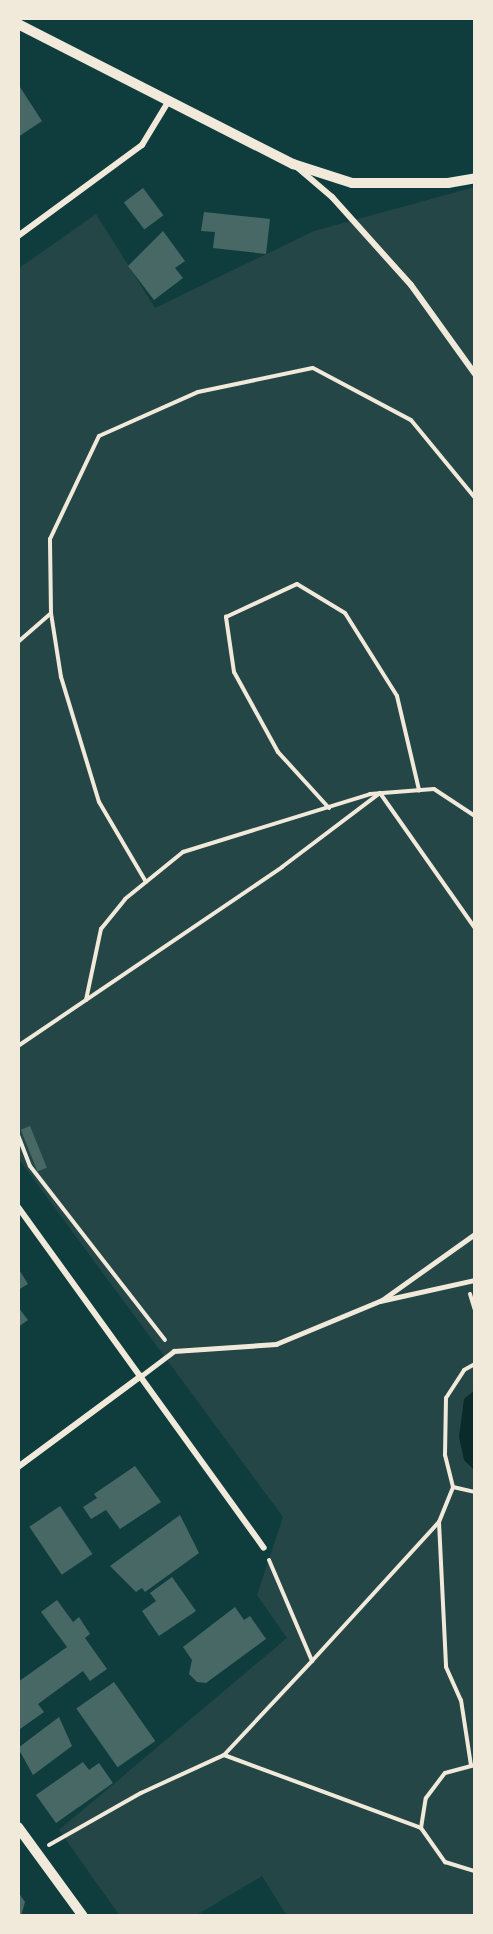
<!DOCTYPE html>
<style>
body{margin:0}
#map{position:relative;width:493px;height:1934px;overflow:hidden;background:#0f3d3e;font-family:"Playfair Display",serif}
div>[style]{position:absolute}
.green>*{inset:0;background:#244646}
.water>*{inset:0;background:#0a2a2b}
.building>*{inset:0;background:#486865;transform-origin:0 0}
.path>*{height:4px;margin:-2px;padding:0 2px;transform-origin:2px;border-radius:2px;background:#f1e9da}
.service>*{height:4.5px;margin:-2.25px;padding:0 2.25px;transform-origin:2.25px;border-radius:2.25px;background:#f1e9da}
.minor>*{height:6px;margin:-3px;padding:0 3px;transform-origin:3px;border-radius:3px;background:#f1e9da}
.tertiary>*{height:10px;margin:-5px;padding:0 5px;transform-origin:5px;border-radius:5px;background:#f1e9da}
span{translate:-50% -50%;white-space:nowrap;text-align:center;line-height:1.15;-webkit-text-stroke:6px #f1e9da;paint-order:stroke}
.frame{position:absolute;inset:0;border:20px solid #f1e9da;pointer-events:none}
</style>
<div id="map">
<div class="green">
<i style="clip-path:polygon(475px 187px,475px 1916px,287px 1916px,262px 1876px,195px 1916px,120px 1916px,59px 1830px,287px 1638px,257px 1595px,283px 1517px,18px 1158px,18px 269px,96px 214px,155px 308px,314px 231px)"></i>
</div>
<div class="water">
<i style="clip-path:polygon(475px 1390px,475px 1471px,464px 1460px,459px 1437px,464px 1399px)"></i>
</div>
<div class="building">
<i style="clip-path:polygon(18px 84px,42px 121px,18px 137px)"></i>
<i style="left:143px;top:188px;width:34px;height:24px;rotate:53deg"></i>
<i style="clip-path:polygon(204px 212px,270px 219px,266px 254px,213px 248px,215px 232px,201px 231px)"></i>
<i style="clip-path:polygon(163px 231px,185px 261px,175px 268px,183px 278px,154px 300px,128px 266px)"></i>
<i style="left:30px;top:1126px;width:45px;height:10px;rotate:68deg"></i>
<i style="clip-path:polygon(18px 1268px,28px 1284px,18px 1290px)"></i>
<i style="clip-path:polygon(18px 1307px,28px 1320px,18px 1327px)"></i>
<i style="clip-path:polygon(135px 1466px,161px 1502px,120px 1529px,106px 1510px,91px 1519px,83px 1507px,97px 1498px,94px 1494px)"></i>
<i style="left:60px;top:1506px;width:58px;height:37px;rotate:56deg"></i>
<i style="clip-path:polygon(180px 1515px,199px 1553px,145px 1592px,142px 1588px,136px 1592px,110px 1566px)"></i>
<i style="clip-path:polygon(172px 1577px,196px 1611px,159px 1636px,142px 1611px,156px 1601px,150px 1593px)"></i>
<i style="clip-path:polygon(57px 1600px,73px 1622px,79px 1617px,90px 1634px,85px 1638px,107px 1669px,90px 1681px,83px 1671px,38px 1704px,44px 1712px,20px 1729px,18px 1682px,67px 1647px,41px 1612px)"></i>
<i style="clip-path:polygon(235px 1607px,244px 1620px,250px 1616px,266px 1639px,206px 1683px,197px 1682px,189px 1674px,192px 1660px,183px 1647px)"></i>
<i style="left:114px;top:1682px;width:72px;height:46px;rotate:55deg"></i>
<i style="clip-path:polygon(59px 1717px,72px 1746px,33px 1775px,18px 1748px)"></i>
<i style="clip-path:polygon(83px 1762px,89px 1770px,99px 1763px,113px 1783px,56px 1823px,36px 1795px)"></i>
<i style="clip-path:polygon(18px 1892px,25px 1902px,21px 1916px,18px 1916px)"></i>
</div>
<div class="path">
<i style="left:18px;top:642px;width:43px;rotate:-41.2deg"></i>
<i style="left:329px;top:808px;width:76px;rotate:-132.3deg"></i>
<i style="left:278px;top:752px;width:91px;rotate:-118.8deg"></i>
<i style="left:234px;top:672px;width:56px;rotate:-98.3deg"></i>
<i style="left:226px;top:617px;width:78px;rotate:-24.9deg"></i>
<i style="left:297px;top:584px;width:56px;rotate:31.1deg"></i>
<i style="left:345px;top:613px;width:98px;rotate:57.9deg"></i>
<i style="left:397px;top:696px;width:97px;rotate:76.8deg"></i>
<i style="left:146px;top:882px;width:93px;rotate:-120.4deg"></i>
<i style="left:99px;top:802px;width:131px;rotate:-106.9deg"></i>
<i style="left:61px;top:677px;width:65px;rotate:-98.9deg"></i>
<i style="left:51px;top:613px;width:74px;rotate:-90.8deg"></i>
<i style="left:50px;top:539px;width:114px;rotate:-64.6deg"></i>
<i style="left:99px;top:436px;width:108px;rotate:-24deg"></i>
<i style="left:198px;top:392px;width:117px;rotate:-11.8deg"></i>
<i style="left:313px;top:368px;width:111px;rotate:28deg"></i>
<i style="left:411px;top:420px;width:101px;rotate:50.6deg"></i>
<i style="left:86px;top:1000px;width:73px;rotate:-78.1deg"></i>
<i style="left:101px;top:929px;width:38px;rotate:-51deg"></i>
<i style="left:125px;top:899px;width:75px;rotate:-39deg"></i>
<i style="left:183px;top:852px;width:196px;rotate:-17.2deg"></i>
<i style="left:370px;top:794px;width:64px;rotate:-4.5deg"></i>
<i style="left:434px;top:789px;width:49px;rotate:33.4deg"></i>
<i style="left:18px;top:1046px;width:319px;rotate:-34.1deg"></i>
<i style="left:282px;top:867px;width:123px;rotate:-37.1deg"></i>
<i style="left:380px;top:793px;width:165px;rotate:54.9deg"></i>
<i style="left:18px;top:1135px;width:33px;rotate:69deg"></i>
<i style="left:30px;top:1166px;width:220px;rotate:52.2deg"></i>
<i style="left:470px;top:1294px;width:17px;rotate:73deg"></i>
<i style="left:453px;top:1487px;width:23px;rotate:13deg"></i>
<i style="left:439px;top:1522px;width:145px;rotate:87.2deg"></i>
<i style="left:446px;top:1667px;width:36px;rotate:66deg"></i>
<i style="left:461px;top:1700px;width:66px;rotate:81.3deg"></i>
<i style="left:269px;top:1560px;width:110px;rotate:66.9deg"></i>
<i style="left:312px;top:1661px;width:188px;rotate:-47.6deg"></i>
<i style="left:439px;top:1522px;width:38px;rotate:-68deg"></i>
<i style="left:453px;top:1487px;width:33px;rotate:-104deg"></i>
<i style="left:445px;top:1455px;width:57px;rotate:-89deg"></i>
<i style="left:446px;top:1398px;width:33px;rotate:-57deg"></i>
<i style="left:464px;top:1370px;width:13px;rotate:-29deg"></i>
<i style="left:224px;top:1755px;width:129px;rotate:-46.9deg"></i>
<i style="left:421px;top:1828px;width:42px;rotate:54.8deg"></i>
<i style="left:445px;top:1862px;width:31px;rotate:17deg"></i>
<i style="left:49px;top:1845px;width:106px;rotate:-29.5deg"></i>
<i style="left:141px;top:1793px;width:91px;rotate:-24.6deg"></i>
<i style="left:224px;top:1755px;width:210px;rotate:20.3deg"></i>
<i style="left:421px;top:1828px;width:30px;rotate:-81deg"></i>
<i style="left:426px;top:1798px;width:31px;rotate:-53deg"></i>
<i style="left:445px;top:1773px;width:31px;rotate:-15deg"></i>
</div>
<div class="service">
<i style="left:382px;top:1300px;width:114px;rotate:-35.4deg"></i>
<i style="left:141px;top:1376px;width:41px;rotate:-37.1deg"></i>
<i style="left:174px;top:1351px;width:102px;rotate:-3.9deg"></i>
<i style="left:276px;top:1344px;width:113px;rotate:-22.5deg"></i>
<i style="left:380px;top:1301px;width:97px;rotate:-12.5deg"></i>
</div>
<div class="minor">
<i style="left:298px;top:168px;width:45px;rotate:40.5deg"></i>
<i style="left:332px;top:197px;width:118px;rotate:48.1deg"></i>
<i style="left:411px;top:285px;width:110px;rotate:54.3deg"></i>
<i style="left:18px;top:236px;width:154px;rotate:-36.3deg"></i>
<i style="left:142px;top:145px;width:50px;rotate:-58.8deg"></i>
<i style="left:18px;top:1207px;width:420px;rotate:54.2deg"></i>
<i style="left:18px;top:1467px;width:153px;rotate:-36.5deg"></i>
</div>
<div class="tertiary">
<i style="left:18px;top:24px;width:309px;rotate:27deg"></i>
<i style="left:293px;top:164px;width:62px;rotate:17.9deg"></i>
<i style="left:352px;top:183px;width:96px"></i>
<i style="left:448px;top:183px;width:27px;rotate:-10deg"></i>
<i style="left:18px;top:1827px;width:110px;rotate:53.9deg"></i>
</div>
<div class="frame"></div>
</div>
